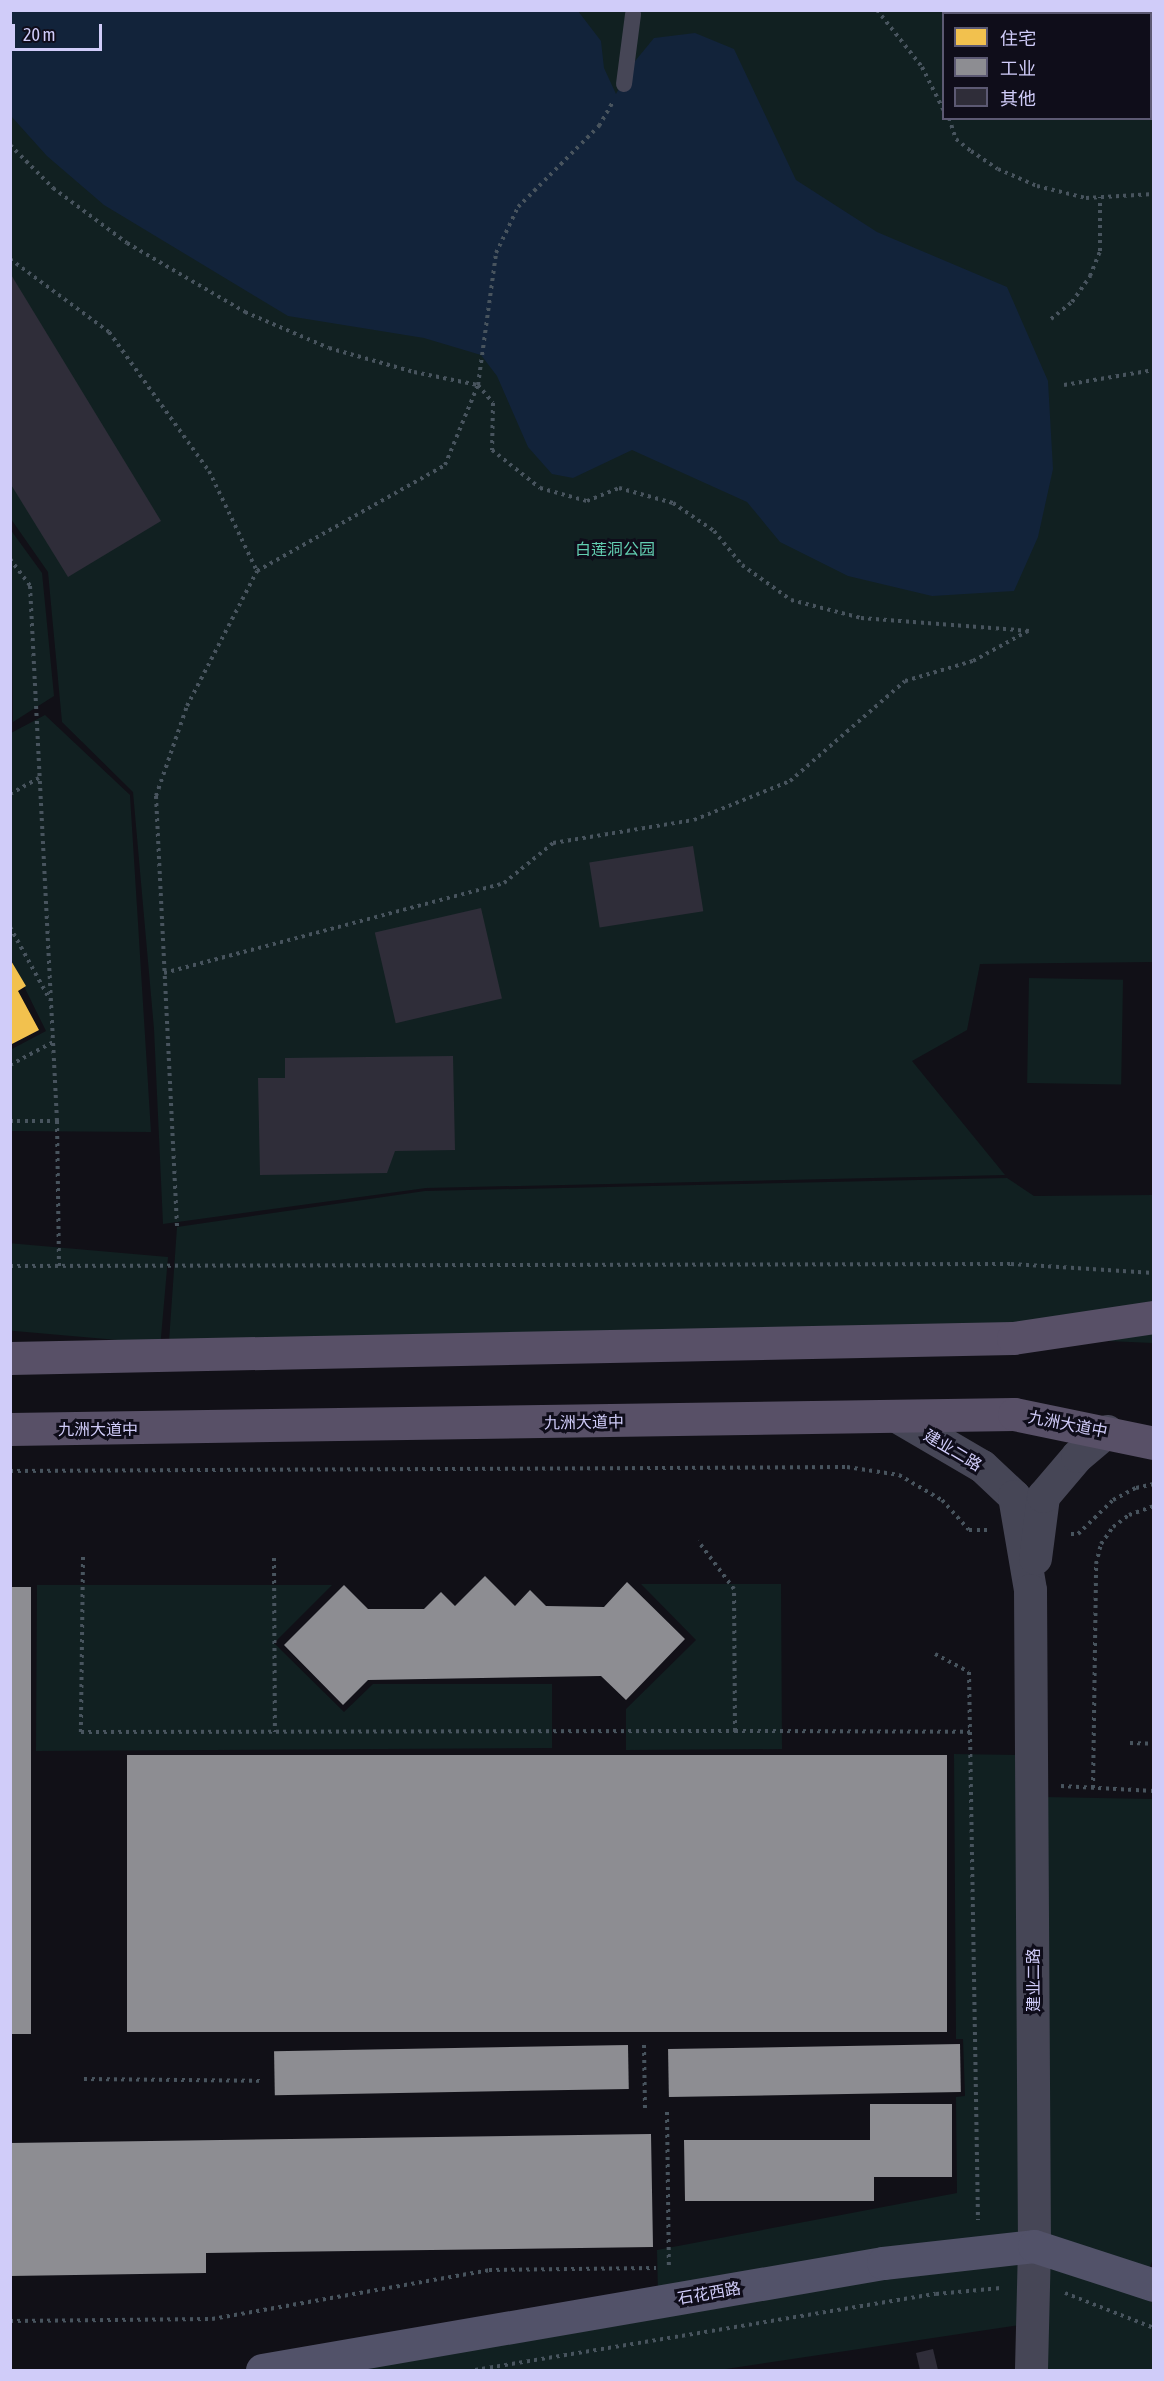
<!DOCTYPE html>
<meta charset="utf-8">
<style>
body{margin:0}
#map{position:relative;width:1164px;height:2381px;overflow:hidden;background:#111017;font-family:"Asap Condensed","Noto Sans SC",sans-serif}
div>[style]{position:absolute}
.green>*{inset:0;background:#112021;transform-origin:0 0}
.water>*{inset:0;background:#12233a}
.homes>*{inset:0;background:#f2c14e}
.industry>*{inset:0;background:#8d8d92;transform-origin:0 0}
.building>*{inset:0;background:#2f2d39;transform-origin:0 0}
.path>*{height:4px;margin-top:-2px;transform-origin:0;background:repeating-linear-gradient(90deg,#48545e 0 3px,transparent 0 7.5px)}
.service>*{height:16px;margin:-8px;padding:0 8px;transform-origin:8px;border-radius:8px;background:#464656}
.minor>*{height:33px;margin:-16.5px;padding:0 16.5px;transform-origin:16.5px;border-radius:16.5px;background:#464656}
.secondary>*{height:33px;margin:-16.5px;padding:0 16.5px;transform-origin:16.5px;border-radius:16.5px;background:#525269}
.primary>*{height:33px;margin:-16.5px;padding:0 16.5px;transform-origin:16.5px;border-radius:16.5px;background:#585067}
span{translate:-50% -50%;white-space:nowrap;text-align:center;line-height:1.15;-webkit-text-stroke:6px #0f0d1a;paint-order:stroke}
.park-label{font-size:16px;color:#62ceb1}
.street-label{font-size:16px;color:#d0ccf9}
.frame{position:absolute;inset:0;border:12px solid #d0ccf9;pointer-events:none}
.legend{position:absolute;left:942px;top:12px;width:210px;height:108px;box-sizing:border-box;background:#0f0d1a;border:2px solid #5c5973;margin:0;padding:8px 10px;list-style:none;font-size:18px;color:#d0ccf9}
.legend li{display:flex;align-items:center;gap:12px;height:30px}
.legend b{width:30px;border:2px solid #5c5973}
.scale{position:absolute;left:12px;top:24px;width:90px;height:27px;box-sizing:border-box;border:3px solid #d0ccf9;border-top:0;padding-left:8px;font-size:18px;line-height:21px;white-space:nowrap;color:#d0ccf9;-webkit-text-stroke:4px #0f0d1a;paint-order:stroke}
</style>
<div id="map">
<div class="green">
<i style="clip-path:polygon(evenodd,10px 11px,1153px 11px,1153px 962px,980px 964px,967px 1030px,912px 1061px,1005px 1175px,426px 1188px,163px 1224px,154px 1029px,133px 792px,62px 722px,48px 572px,11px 519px,10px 11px,944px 14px,1150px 14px,1150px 118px,944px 118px,944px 14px)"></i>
<i style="clip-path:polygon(10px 529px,42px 573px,54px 696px,13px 722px)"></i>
<i style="clip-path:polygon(45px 715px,130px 795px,151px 1132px,11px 1131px,10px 1050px,46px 1031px,10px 958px,11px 733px)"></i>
<i style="left:1029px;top:978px;width:94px;height:105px;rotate:1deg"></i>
<i style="clip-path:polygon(1007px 1178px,1034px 1196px,1153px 1195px,1153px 1343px,1014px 1337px,168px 1356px,177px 1227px,425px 1191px)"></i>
<i style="left:168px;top:1257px;width:87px;height:158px;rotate:95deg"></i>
<i style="clip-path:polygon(641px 1584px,781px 1584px,782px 1749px,626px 1750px,626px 1709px,696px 1640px)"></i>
<i style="clip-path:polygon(37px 1585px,332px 1585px,274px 1643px,344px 1712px,373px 1684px,552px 1684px,552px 1748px,36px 1751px)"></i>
<i style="clip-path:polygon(954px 1754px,1024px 1755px,1026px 2241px,658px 2294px,657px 2250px,957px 2193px,956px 2097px,965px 2096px,963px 2039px,956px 2039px)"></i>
<i style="clip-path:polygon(1044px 1797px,1153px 1799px,1153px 2259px,1147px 2274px,1042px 2241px)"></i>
<i style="clip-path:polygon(1035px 2247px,1153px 2286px,1153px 2370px,1032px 2370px)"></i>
<i style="clip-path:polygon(1022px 2256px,1020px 2325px,719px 2370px,333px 2370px)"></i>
</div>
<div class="water">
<i style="clip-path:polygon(10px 11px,578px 11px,601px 41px,604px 68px,616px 94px,631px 66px,654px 38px,695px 33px,734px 49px,796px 180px,877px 232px,1007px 287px,1048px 381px,1053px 469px,1038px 537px,1014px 591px,932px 596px,848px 576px,780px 542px,747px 502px,632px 450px,573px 478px,552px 474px,528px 447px,497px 376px,481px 355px,424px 338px,288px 316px,104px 205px,47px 156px,11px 116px)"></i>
</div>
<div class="homes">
<i style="clip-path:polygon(10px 959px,26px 986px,18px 991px,39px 1030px,10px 1045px)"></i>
</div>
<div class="industry">
<i style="clip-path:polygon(485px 1576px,515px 1606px,530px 1590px,546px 1606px,604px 1607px,627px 1582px,685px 1639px,626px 1700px,601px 1676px,368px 1680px,343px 1705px,284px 1645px,344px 1585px,368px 1609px,424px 1609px,441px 1592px,455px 1606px)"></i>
<i style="left:10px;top:1587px;width:21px;height:447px"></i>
<i style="left:947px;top:1755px;width:277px;height:820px;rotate:90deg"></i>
<i style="left:960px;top:2044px;width:48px;height:292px;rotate:89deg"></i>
<i style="left:628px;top:2045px;width:44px;height:354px;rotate:89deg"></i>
<i style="clip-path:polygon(870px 2104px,952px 2104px,952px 2177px,874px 2177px,874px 2201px,685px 2201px,684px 2140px,870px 2140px)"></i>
<i style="clip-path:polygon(651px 2134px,653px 2247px,206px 2253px,206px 2273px,10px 2276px,10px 2143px)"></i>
</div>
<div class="building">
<i style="clip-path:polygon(10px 273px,161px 521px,68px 577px,10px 483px)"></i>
<i style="left:693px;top:846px;width:66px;height:105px;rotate:81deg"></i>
<i style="left:481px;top:908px;width:93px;height:109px;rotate:77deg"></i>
<i style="clip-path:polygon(453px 1056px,455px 1150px,395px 1151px,387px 1173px,260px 1175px,258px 1078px,285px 1078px,285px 1058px)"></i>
<i style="clip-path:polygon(933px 2349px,938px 2370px,920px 2370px,916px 2353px)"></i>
</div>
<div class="path">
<i style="left:877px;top:10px;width:73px;rotate:51.7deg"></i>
<i style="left:922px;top:67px;width:49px;rotate:63.4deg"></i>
<i style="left:977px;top:14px;width:4px;rotate:-76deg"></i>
<i style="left:949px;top:118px;width:22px;rotate:72deg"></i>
<i style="left:956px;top:139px;width:19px;rotate:39deg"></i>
<i style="left:971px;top:151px;width:32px;rotate:34deg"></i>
<i style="left:998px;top:169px;width:43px;rotate:23.6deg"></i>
<i style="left:1037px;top:186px;width:50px;rotate:13.8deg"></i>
<i style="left:1086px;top:198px;width:68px;rotate:-3.4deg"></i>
<i style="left:10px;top:145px;width:61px;rotate:45deg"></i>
<i style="left:53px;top:188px;width:92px;rotate:36.6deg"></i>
<i style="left:127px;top:243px;width:137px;rotate:30.3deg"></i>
<i style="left:245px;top:312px;width:91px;rotate:23.2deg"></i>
<i style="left:329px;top:348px;width:88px;rotate:15.8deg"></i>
<i style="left:414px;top:372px;width:65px;rotate:11.5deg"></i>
<i style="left:478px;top:385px;width:23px;rotate:50deg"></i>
<i style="left:493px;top:403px;width:47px;rotate:91.2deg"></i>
<i style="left:492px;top:450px;width:61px;rotate:38.4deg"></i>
<i style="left:540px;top:488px;width:49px;rotate:15.5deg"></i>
<i style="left:587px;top:501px;width:35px;rotate:-22deg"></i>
<i style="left:619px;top:488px;width:56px;rotate:15.5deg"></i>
<i style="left:673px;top:503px;width:50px;rotate:34.3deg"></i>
<i style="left:714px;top:531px;width:44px;rotate:50.5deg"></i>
<i style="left:742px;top:565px;width:60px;rotate:35.5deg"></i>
<i style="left:791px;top:600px;width:72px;rotate:14.4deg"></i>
<i style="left:861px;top:618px;width:169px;rotate:4.4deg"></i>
<i style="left:10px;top:259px;width:123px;rotate:36.4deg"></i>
<i style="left:109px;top:332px;width:171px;rotate:54.3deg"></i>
<i style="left:209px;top:471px;width:111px;rotate:64.4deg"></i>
<i style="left:1051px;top:319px;width:27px;rotate:-39deg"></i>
<i style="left:1072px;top:302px;width:32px;rotate:-55deg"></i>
<i style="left:1090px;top:276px;width:27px;rotate:-68deg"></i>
<i style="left:1100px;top:251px;width:54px;rotate:-90deg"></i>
<i style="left:1064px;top:385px;width:91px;rotate:-9.5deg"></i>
<i style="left:10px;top:559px;width:34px;rotate:53deg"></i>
<i style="left:30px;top:586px;width:536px;rotate:87.11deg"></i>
<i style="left:57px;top:1121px;width:145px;rotate:89.2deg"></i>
<i style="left:10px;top:794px;width:33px;rotate:-29deg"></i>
<i style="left:10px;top:927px;width:83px;rotate:61.3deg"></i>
<i style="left:164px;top:973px;width:352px;rotate:-14.8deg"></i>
<i style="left:504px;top:883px;width:63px;rotate:-39.2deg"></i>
<i style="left:553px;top:843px;width:143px;rotate:-9.3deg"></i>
<i style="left:694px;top:820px;width:104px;rotate:-22.1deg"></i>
<i style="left:790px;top:781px;width:152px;rotate:-41deg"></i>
<i style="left:905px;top:681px;width:71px;rotate:-16.4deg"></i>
<i style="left:973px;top:661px;width:63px;rotate:-28.6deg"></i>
<i style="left:10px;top:1065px;width:49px;rotate:-28.1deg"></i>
<i style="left:10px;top:1121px;width:47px"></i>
<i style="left:177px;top:1226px;width:431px;rotate:-92.8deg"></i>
<i style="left:156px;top:796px;width:95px;rotate:-71deg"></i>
<i style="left:187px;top:706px;width:152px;rotate:-62.6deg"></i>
<i style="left:257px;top:571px;width:216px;rotate:-29.4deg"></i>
<i style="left:445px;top:465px;width:87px;rotate:-67.6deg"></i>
<i style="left:478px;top:385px;width:133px;rotate:-82.2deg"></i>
<i style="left:496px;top:253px;width:51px;rotate:-64.4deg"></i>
<i style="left:518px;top:207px;width:115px;rotate:-45deg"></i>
<i style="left:599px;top:126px;width:28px;rotate:-60deg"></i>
<i style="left:10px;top:1266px;width:1001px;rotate:-0.11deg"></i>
<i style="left:1011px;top:1264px;width:143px;rotate:3.6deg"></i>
<i style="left:10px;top:1471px;width:837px;rotate:-0.27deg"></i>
<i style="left:847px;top:1467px;width:53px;rotate:8.7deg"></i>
<i style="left:899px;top:1475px;width:50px;rotate:30.2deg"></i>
<i style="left:942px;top:1500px;width:40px;rotate:48deg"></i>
<i style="left:969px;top:1530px;width:19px"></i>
<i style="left:1071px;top:1534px;width:7px"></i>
<i style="left:1078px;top:1534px;width:49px;rotate:-44.2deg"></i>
<i style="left:1113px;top:1500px;width:26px;rotate:-28deg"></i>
<i style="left:1136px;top:1488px;width:18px;rotate:-13deg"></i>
<i style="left:83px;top:1557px;width:175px;rotate:90.7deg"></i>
<i style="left:81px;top:1732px;width:654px;rotate:-0.09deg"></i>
<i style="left:735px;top:1731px;width:142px;rotate:-90.4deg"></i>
<i style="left:734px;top:1589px;width:60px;rotate:-126.9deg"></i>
<i style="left:274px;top:1558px;width:174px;rotate:89.7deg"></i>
<i style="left:935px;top:1654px;width:38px;rotate:28deg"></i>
<i style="left:969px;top:1672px;width:548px;rotate:89.06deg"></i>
<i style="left:1152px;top:1715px;width:2px"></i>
<i style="left:735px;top:1731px;width:235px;rotate:0.2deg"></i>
<i style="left:1130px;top:1743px;width:24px;rotate:2deg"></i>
<i style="left:1061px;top:1786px;width:93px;rotate:3.1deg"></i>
<i style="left:1093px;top:1788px;width:224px;rotate:-89.2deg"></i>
<i style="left:1096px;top:1564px;width:21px;rotate:-76deg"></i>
<i style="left:1101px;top:1544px;width:21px;rotate:-55deg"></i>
<i style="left:1113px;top:1527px;width:20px;rotate:-37deg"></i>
<i style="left:1129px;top:1515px;width:27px;rotate:-20deg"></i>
<i style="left:644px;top:2045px;width:67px;rotate:89.1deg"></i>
<i style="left:84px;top:2079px;width:178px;rotate:0.6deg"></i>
<i style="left:667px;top:2112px;width:155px;rotate:89.3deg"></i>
<i style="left:1065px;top:2293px;width:96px;rotate:21.5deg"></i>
<i style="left:10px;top:2321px;width:202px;rotate:-0.6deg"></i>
<i style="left:212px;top:2319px;width:281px;rotate:-10deg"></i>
<i style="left:489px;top:2270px;width:167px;rotate:-0.7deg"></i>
<i style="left:475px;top:2370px;width:467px;rotate:-9.4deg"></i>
<i style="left:936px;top:2294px;width:65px;rotate:-5.3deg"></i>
</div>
<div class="service">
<i style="left:624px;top:84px;width:70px;rotate:-82.6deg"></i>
</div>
<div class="minor">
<i style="left:898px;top:1417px;width:97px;rotate:30.3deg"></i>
<i style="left:982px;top:1466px;width:44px;rotate:43.2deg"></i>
<i style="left:1014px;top:1496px;width:95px;rotate:80.3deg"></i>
<i style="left:1030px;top:1590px;width:656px;rotate:89.65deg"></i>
<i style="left:1034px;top:2246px;width:124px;rotate:91.4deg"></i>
<i style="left:1035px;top:1558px;width:63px;rotate:-82.6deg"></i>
<i style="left:1043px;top:1496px;width:52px;rotate:-49.6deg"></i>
<i style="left:1077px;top:1456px;width:39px;rotate:-40deg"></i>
</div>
<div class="secondary">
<i style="left:262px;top:2370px;width:630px;rotate:-9.78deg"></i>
<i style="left:883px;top:2263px;width:152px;rotate:-6.4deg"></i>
<i style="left:1034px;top:2246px;width:126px;rotate:18deg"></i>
</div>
<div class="primary">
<i style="left:10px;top:1358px;width:1003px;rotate:-1.14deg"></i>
<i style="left:1013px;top:1338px;width:143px;rotate:-8.5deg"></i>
<i style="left:10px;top:1429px;width:1004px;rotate:-0.86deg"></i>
<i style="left:1014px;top:1414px;width:143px;rotate:11.7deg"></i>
</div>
<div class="park-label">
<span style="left:615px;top:549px">白莲洞公园</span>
</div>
<div class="street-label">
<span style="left:584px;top:1422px;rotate:-1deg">九洲大道中</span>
<span style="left:1068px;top:1424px;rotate:11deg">九洲大道中</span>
<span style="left:98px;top:1429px">九洲大道中</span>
<span style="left:953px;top:1450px;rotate:31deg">建业二路</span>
<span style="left:1033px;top:1980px;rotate:-90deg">建业二路</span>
<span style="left:709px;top:2293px;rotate:-10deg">石花西路</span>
</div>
<div class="frame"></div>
<ul class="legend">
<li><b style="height:16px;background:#f2c14e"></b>住宅</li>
<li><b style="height:16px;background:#8d8d92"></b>工业</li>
<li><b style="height:16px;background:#2f2d39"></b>其他</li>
</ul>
<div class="scale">20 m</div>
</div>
